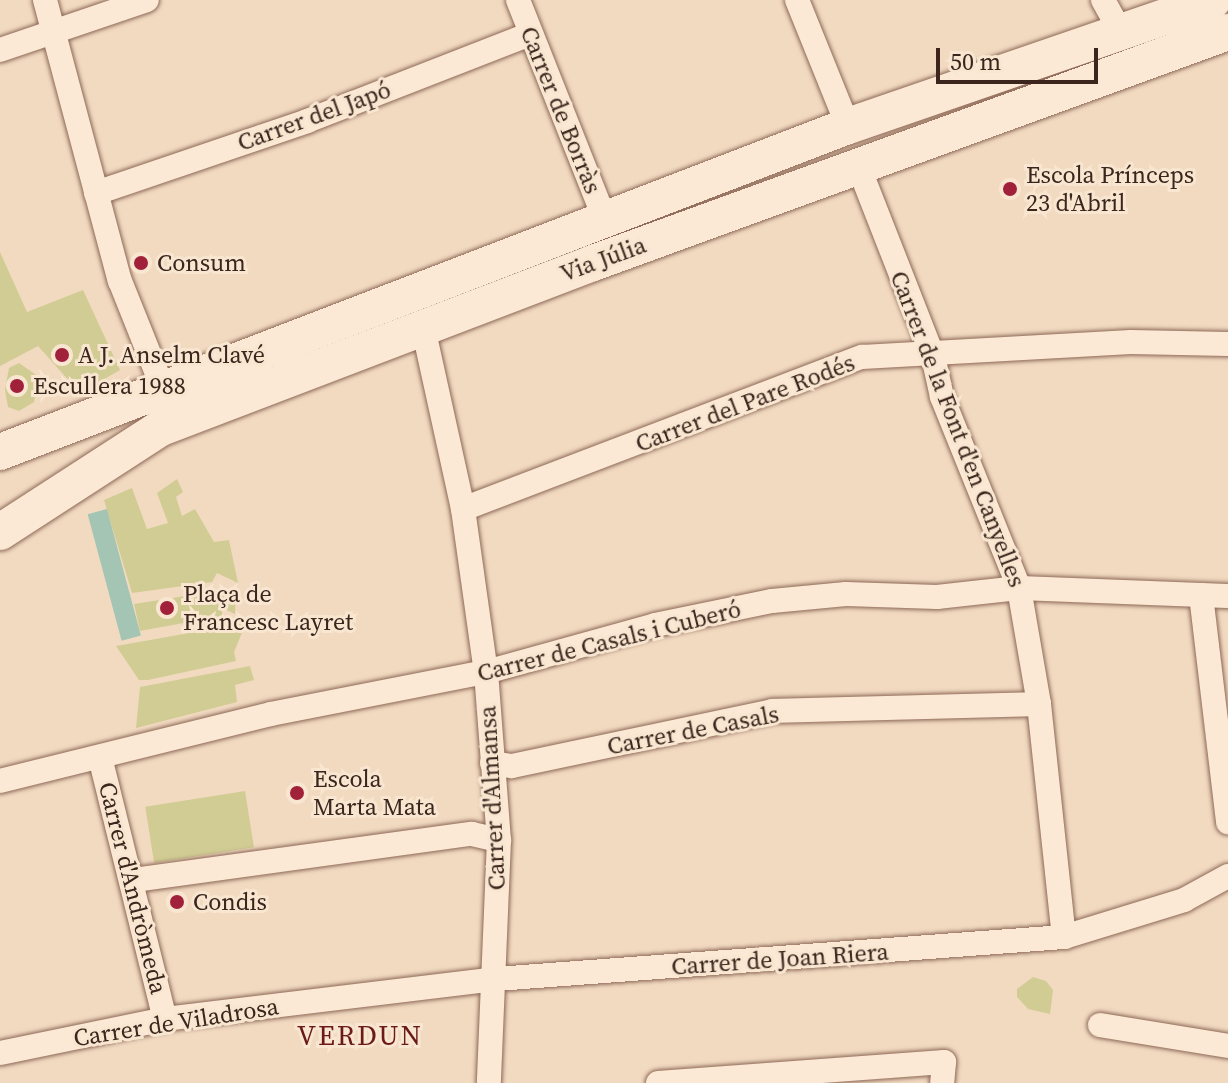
<!DOCTYPE html>
<meta charset="utf-8">
<style>
body{margin:0}
#map{position:relative;width:1228px;height:1083px;overflow:hidden;background:#f2dac1;font-family:"Source Serif 4",serif}
div>[style]{position:absolute}
.green>*{inset:0;background:#d1cc94;transform-origin:0 0}
.water>*{inset:0;background:#a4c4b4;transform-origin:0 0}
.roads{filter:drop-shadow(0 0 2px #8d6957) drop-shadow(0 0 2px #8d6957)}
.street>*{height:24px;margin:-12px;padding:0 12px;transform-origin:12px;border-radius:12px;background:#fce9d5}
.secondary>*{height:36px;margin:-18px;padding:0 18px;transform-origin:18px;border-radius:18px;background:#fce9d5}
.dots>*{width:22px;height:22px;translate:-50% -50%;box-sizing:border-box;border:4px solid #f8e6d1;border-radius:50%}
span{translate:-50% -50%;white-space:nowrap;text-align:center;line-height:1.15;-webkit-text-stroke:6px #f8e6d1;paint-order:stroke}
.street-label{font-size:24px;color:#3b251c}
.poi-label{font-size:24px;color:#3b251c}
.left{translate:0 -50%;text-align:left}
.quarter-label{font-size:28px;color:#6b1a18;letter-spacing:2px}
.scale{position:absolute;left:936px;top:48px;width:162px;height:36px;box-sizing:border-box;border:4px solid #3b251c;border-top:0;padding-left:10px;font-size:24px;line-height:28px;white-space:nowrap;color:#3b251c;-webkit-text-stroke:6px #f8e6d1;paint-order:stroke}
</style>
<div id="map">
<div class="green">
<i style="clip-path:polygon(0 252px,27px 312px,83px 290px,120px 370px,80px 393px,38px 346px,0 366px)"></i>
<i style="clip-path:polygon(19px 363px,39px 377px,34px 402px,19px 411px,8px 407px,5px 390px,9px 368px)"></i>
<i style="clip-path:polygon(177px 479px,183px 492px,176px 497px,182px 516px,195px 509px,214px 542px,229px 540px,238px 583px,217px 573px,212px 582px,132px 593px,104px 500px,132px 488px,147px 529px,168px 523px,157px 493px)"></i>
<i style="clip-path:polygon(236px 588px,235px 614px,222px 608px,222px 616px,140px 631px,134px 604px)"></i>
<i style="clip-path:polygon(246px 623px,234px 652px,236px 661px,148px 680px,139px 680px,116px 646px)"></i>
<i style="clip-path:polygon(250px 666px,254px 680px,235px 685px,237px 702px,136px 728px,140px 687px)"></i>
<i style="left:245px;top:791px;width:57px;height:101px;rotate:81deg"></i>
<i style="clip-path:polygon(1033px 977px,1046px 981px,1053px 990px,1050px 1014px,1028px 1009px,1017px 997px,1017px 989px)"></i>
</div>
<div class="water">
<i style="left:107px;top:509px;width:131px;height:20px;rotate:75deg"></i>
</div>
<div class="roads">
<div class="street">
<i style="left:45px;top:0;width:291px;rotate:75.1deg"></i>
<i style="left:120px;top:281px;width:113px;rotate:68.2deg"></i>
<i style="left:518px;top:0;width:237px;rotate:68.4deg"></i>
<i style="left:797px;top:0;width:136px;rotate:68deg"></i>
<i style="left:1103px;top:0;width:38px;rotate:61deg"></i>
<i style="left:0;top:50px;width:155px;rotate:-18.8deg"></i>
<i style="left:858px;top:165px;width:205px;rotate:68.6deg"></i>
<i style="left:933px;top:356px;width:42px;rotate:77.6deg"></i>
<i style="left:942px;top:397px;width:206px;rotate:68deg"></i>
<i style="left:1019px;top:588px;width:118px;rotate:80.2deg"></i>
<i style="left:1039px;top:704px;width:234px;rotate:83.9deg"></i>
<i style="left:96px;top:193px;width:223px;rotate:-18.8deg"></i>
<i style="left:307px;top:121px;width:239px;rotate:-21.3deg"></i>
<i style="left:423px;top:327px;width:186px;rotate:77.6deg"></i>
<i style="left:463px;top:509px;width:165px;rotate:82deg"></i>
<i style="left:486px;top:672px;width:169px;rotate:85.6deg"></i>
<i style="left:499px;top:840px;width:243px;rotate:92.4deg"></i>
<i style="left:463px;top:509px;width:427px;rotate:-20.9deg"></i>
<i style="left:862px;top:357px;width:269px;rotate:-3.2deg"></i>
<i style="left:1131px;top:342px;width:97px;rotate:1.2deg"></i>
<i style="left:1201px;top:595px;width:229px;rotate:83.2deg"></i>
<i style="left:100px;top:757px;width:270px;rotate:76.1deg"></i>
<i style="left:492px;top:763px;width:20px;rotate:9deg"></i>
<i style="left:512px;top:766px;width:266px;rotate:-11.9deg"></i>
<i style="left:772px;top:711px;width:267px;rotate:-1.5deg"></i>
<i style="left:0;top:781px;width:279px;rotate:-13.9deg"></i>
<i style="left:271px;top:714px;width:219px;rotate:-11.1deg"></i>
<i style="left:486px;top:672px;width:175px;rotate:-15.5deg"></i>
<i style="left:655px;top:625px;width:119px;rotate:-11.6deg"></i>
<i style="left:772px;top:601px;width:74px;rotate:-5.4deg"></i>
<i style="left:846px;top:594px;width:91px;rotate:1.9deg"></i>
<i style="left:937px;top:597px;width:82px;rotate:-6.3deg"></i>
<i style="left:1019px;top:588px;width:209px;rotate:2.2deg"></i>
<i style="left:134px;top:880px;width:341px;rotate:-7.8deg"></i>
<i style="left:472px;top:834px;width:28px;rotate:13deg"></i>
<i style="left:1100px;top:1025px;width:130px;rotate:9.3deg"></i>
<i style="left:0;top:1053px;width:168px;rotate:-11.6deg"></i>
<i style="left:165px;top:1019px;width:333px;rotate:-6.9deg"></i>
<i style="left:496px;top:979px;width:570px;rotate:-4.23deg"></i>
<i style="left:1064px;top:937px;width:126px;rotate:-17.1deg"></i>
<i style="left:1184px;top:900px;width:50px;rotate:-28.6deg"></i>
<i style="left:658px;top:1083px;width:287px;rotate:-4.2deg"></i>
<i style="left:944px;top:1062px;width:21px;rotate:95deg"></i>
</div>
<div class="secondary">
<i style="left:0;top:452px;width:909px;rotate:-21.03deg"></i>
<i style="left:848px;top:126px;width:386px;rotate:-19deg"></i>
<i style="left:0;top:532px;width:192px;rotate:-32.9deg"></i>
<i style="left:161px;top:428px;width:462px;rotate:-20.9deg"></i>
<i style="left:593px;top:263px;width:676px;rotate:-19.99deg"></i>
</div>
</div>
<div class="dots">
<i style="left:1010px;top:189px;background:#a1213a"></i>
<i style="left:141px;top:263px;background:#a1213a"></i>
<i style="left:62px;top:355px;background:#a1213a"></i>
<i style="left:17px;top:386px;background:#a1213a"></i>
<i style="left:167px;top:608px;background:#a1213a"></i>
<i style="left:297px;top:793px;background:#a1213a"></i>
<i style="left:177px;top:902px;background:#a1213a"></i>
</div>
<div class="street-label">
<span style="left:561px;top:110px;rotate:68deg">Carrer de Borràs</span>
<span style="left:314px;top:116px;rotate:-20deg">Carrer del Japó</span>
<span style="left:603px;top:259px;rotate:-20deg">Via Júlia</span>
<span style="left:745px;top:403px;rotate:-21deg">Carrer del Pare Rodés</span>
<span style="left:958px;top:429px;rotate:69deg">Carrer de la Font d'en Canyelles</span>
<span style="left:609px;top:641px;rotate:-14deg">Carrer de Casals i Cuberó</span>
<span style="left:693px;top:730px;rotate:-11deg">Carrer de Casals</span>
<span style="left:492px;top:798px;rotate:-93deg">Carrer d'Almansa</span>
<span style="left:133px;top:888px;rotate:76deg">Carrer d'Andròmeda</span>
<span style="left:780px;top:959px;rotate:-4deg">Carrer de Joan Riera</span>
<span style="left:176px;top:1022px;rotate:-9deg">Carrer de Viladrosa</span>
</div>
<div class="poi-label">
<span class="left" style="left:1026px;top:189px">Escola Prínceps<br>23 d'Abril</span>
<span class="left" style="left:157px;top:263px">Consum</span>
<span class="left" style="left:78px;top:355px">A J. Anselm Clavé</span>
<span class="left" style="left:33px;top:386px">Escullera 1988</span>
<span class="left" style="left:183px;top:608px">Plaça de<br>Francesc Layret</span>
<span class="left" style="left:313px;top:793px">Escola<br>Marta Mata</span>
<span class="left" style="left:193px;top:902px">Condis</span>
</div>
<div class="quarter-label">
<span style="left:360px;top:1035px">VERDUN</span>
</div>
<div class="scale">50 m</div>
</div>
